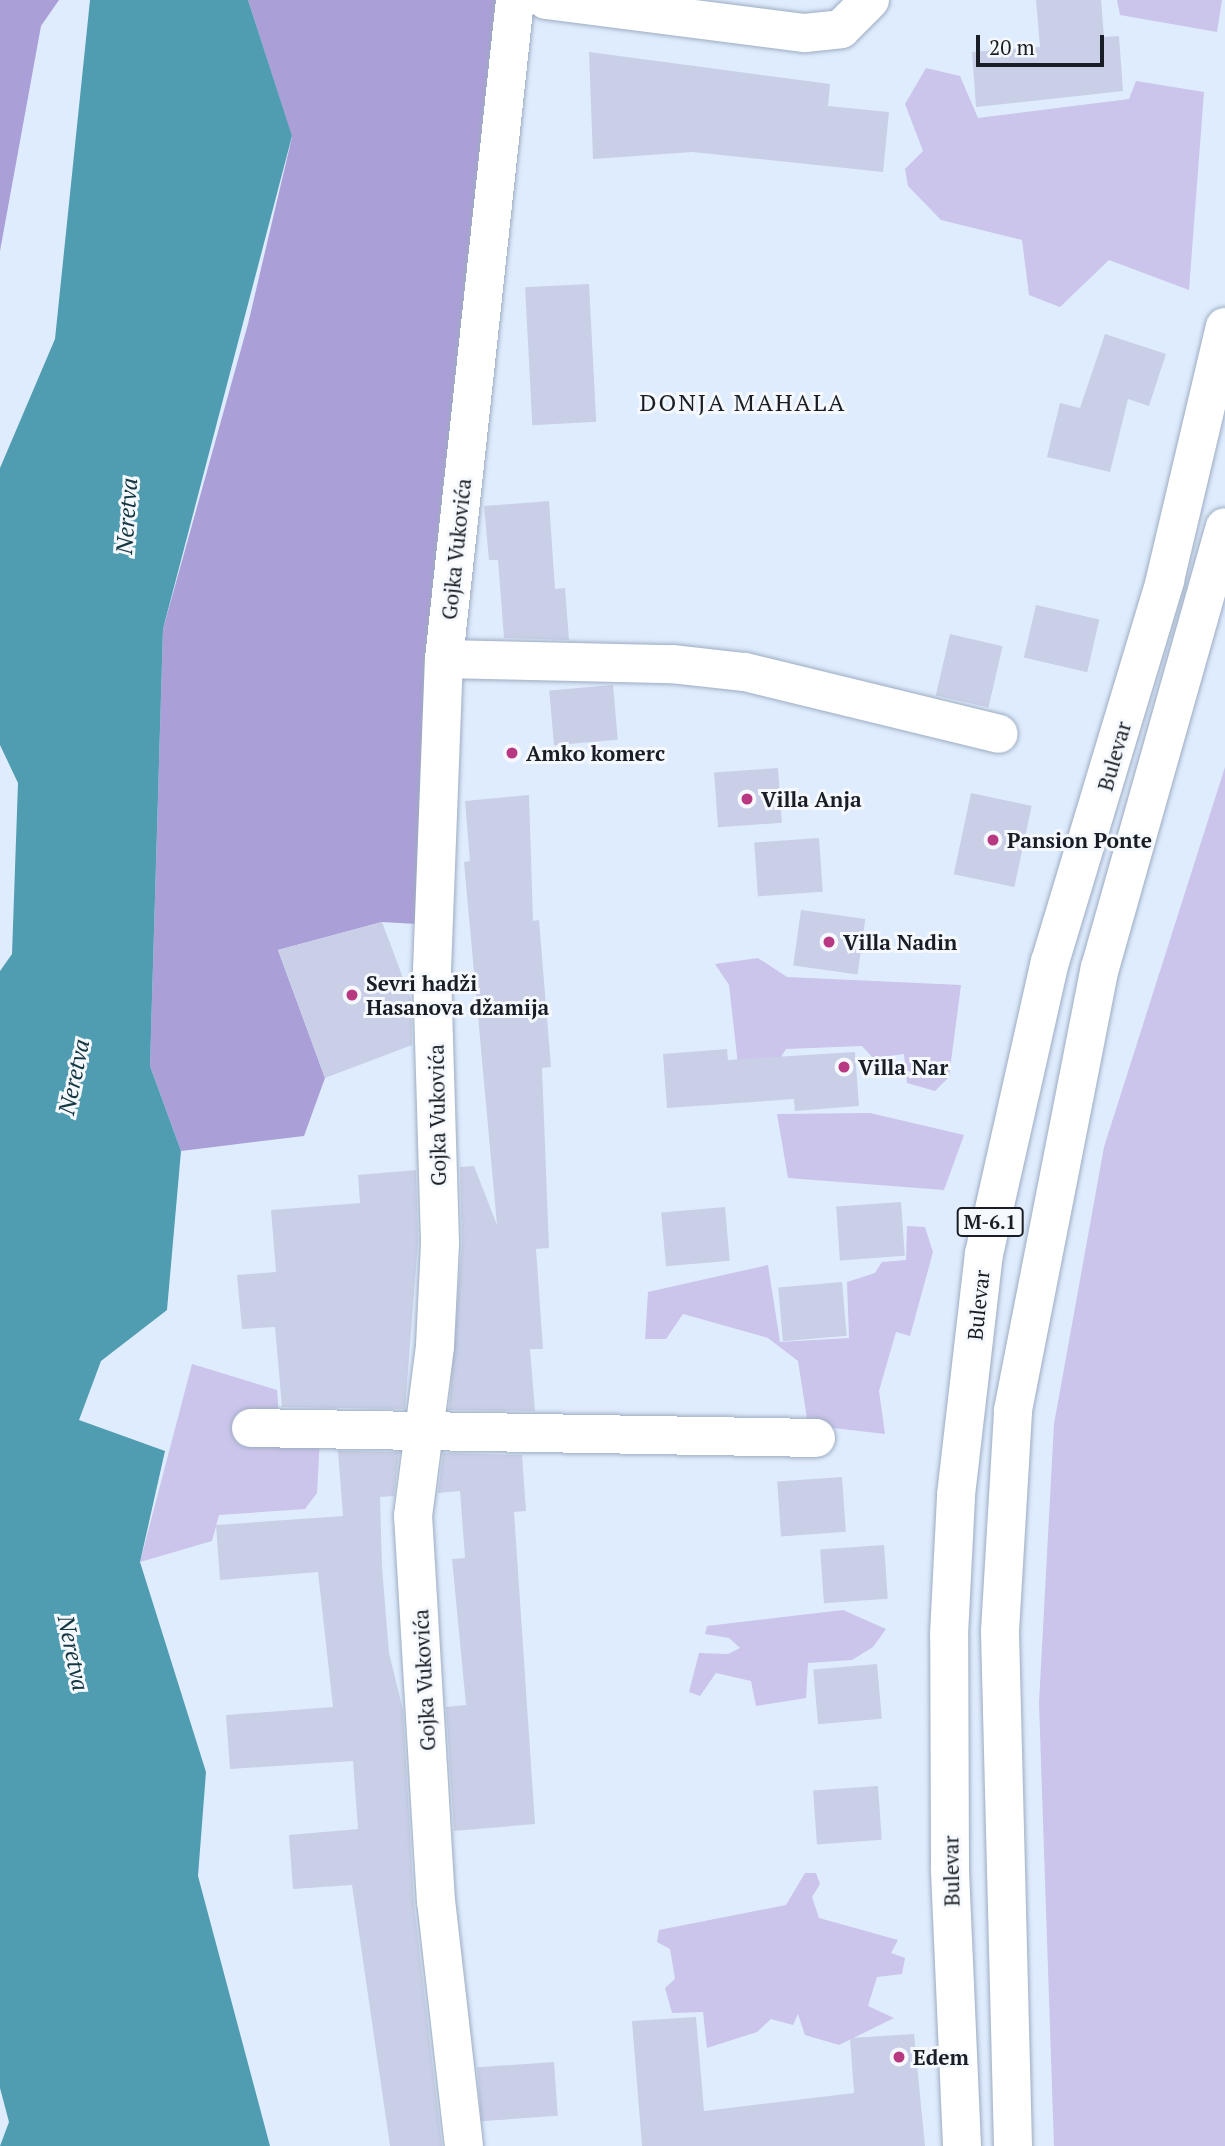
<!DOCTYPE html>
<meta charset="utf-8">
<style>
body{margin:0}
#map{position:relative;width:1225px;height:2146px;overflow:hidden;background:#dfecfe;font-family:"PT Serif",serif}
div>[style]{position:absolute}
.green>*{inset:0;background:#cbc4eb}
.forest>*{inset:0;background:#ab9fd7}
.water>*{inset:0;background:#509cb1}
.building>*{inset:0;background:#c9cfe7;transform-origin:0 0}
.roads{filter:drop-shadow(0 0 2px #9dacc1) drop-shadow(0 0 2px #9dacc1)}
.minor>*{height:38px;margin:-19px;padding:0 19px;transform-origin:19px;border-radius:19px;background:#fff}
.major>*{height:38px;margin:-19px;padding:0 19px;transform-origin:19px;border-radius:19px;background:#fff}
.dots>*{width:19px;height:19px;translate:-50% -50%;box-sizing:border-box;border:4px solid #f5f8fd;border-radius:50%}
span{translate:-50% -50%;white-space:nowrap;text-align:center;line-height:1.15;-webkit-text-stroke:6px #f5f8fd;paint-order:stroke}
.shield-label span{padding:2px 5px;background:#f5f8fd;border:2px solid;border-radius:5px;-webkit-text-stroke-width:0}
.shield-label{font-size:19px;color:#191e26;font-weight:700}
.street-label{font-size:21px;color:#191e26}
.poi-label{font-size:21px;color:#191e26;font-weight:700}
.left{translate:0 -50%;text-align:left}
.water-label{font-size:23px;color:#143842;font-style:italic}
.quarter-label{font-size:24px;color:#191e26;letter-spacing:2px}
.scale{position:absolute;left:976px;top:35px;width:128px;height:32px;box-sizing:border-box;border:4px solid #191e26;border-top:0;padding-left:9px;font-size:21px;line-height:24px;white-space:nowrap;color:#191e26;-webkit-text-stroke:5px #f5f8fd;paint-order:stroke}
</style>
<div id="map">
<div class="green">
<i style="clip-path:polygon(1117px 0,1222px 0,1217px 32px,1120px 15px)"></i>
<i style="clip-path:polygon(926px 68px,960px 76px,978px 118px,1129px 99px,1136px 81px,1204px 92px,1189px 290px,1109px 260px,1060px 307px,1029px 295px,1022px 240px,941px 220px,908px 186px,905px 169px,923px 151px,905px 104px)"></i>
<i style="clip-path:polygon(1225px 767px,1225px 2146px,1054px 2146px,1039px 1703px,1054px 1424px,1104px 1147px)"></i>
<i style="clip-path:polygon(758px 958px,787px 977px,961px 985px,949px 1077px,935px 1091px,907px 1083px,904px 1054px,873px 1058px,862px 1046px,786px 1049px,776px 1065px,738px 1065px,729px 985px,715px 964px)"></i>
<i style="clip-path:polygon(870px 1113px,964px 1135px,944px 1190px,788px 1178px,777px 1114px)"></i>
<i style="clip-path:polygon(907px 1226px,925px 1227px,933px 1252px,910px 1336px,896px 1332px,879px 1391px,885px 1434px,808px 1425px,798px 1361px,768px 1338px,683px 1314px,666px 1339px,645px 1339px,648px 1292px,768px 1265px,780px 1342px,849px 1338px,847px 1282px,875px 1273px,882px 1262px,906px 1260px)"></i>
<i style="clip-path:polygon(192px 1364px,277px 1390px,279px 1416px,320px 1437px,317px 1493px,305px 1509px,219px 1515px,212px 1541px,140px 1562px)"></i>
<i style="clip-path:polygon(843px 1610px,886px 1629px,873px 1647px,852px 1660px,808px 1663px,806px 1698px,756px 1706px,751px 1681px,716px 1673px,700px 1696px,689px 1692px,699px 1653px,728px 1654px,740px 1648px,729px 1638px,705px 1634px,707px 1626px)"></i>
<i style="clip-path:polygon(805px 1873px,816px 1873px,820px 1884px,812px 1897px,819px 1918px,898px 1940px,891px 1953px,905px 1958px,902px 1974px,877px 1977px,868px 2006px,894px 2018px,839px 2045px,805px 2035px,798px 2014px,793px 2025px,771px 2019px,757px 2032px,707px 2048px,703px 2012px,672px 2013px,665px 1988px,675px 1979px,670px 1949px,657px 1942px,659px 1930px,786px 1905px)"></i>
</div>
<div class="forest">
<i style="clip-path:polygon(0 0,59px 0,41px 26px,0 251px)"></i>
<i style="clip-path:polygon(248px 0,515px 0,434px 925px,382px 922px,278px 950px,325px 1078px,304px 1136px,181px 1151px,150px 1066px,163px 629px,248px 324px,292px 137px)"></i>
</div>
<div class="water">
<i style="clip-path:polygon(90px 0,248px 0,292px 136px,163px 629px,150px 1066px,181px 1151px,167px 1310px,101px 1361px,79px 1420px,165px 1451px,140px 1562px,206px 1772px,198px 1876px,270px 2146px,0 2146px,9px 2122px,0 2088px,0 971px,12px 954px,18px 783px,0 745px,0 468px,55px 339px)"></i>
</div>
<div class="building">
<i style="clip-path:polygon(1036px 0,1101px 0,1104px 37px,1119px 36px,1123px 91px,976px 107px,972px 52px,1040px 47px)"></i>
<i style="clip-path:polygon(589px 52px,830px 84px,828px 106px,889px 112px,883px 172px,692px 152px,593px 159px)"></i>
<i style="left:589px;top:284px;width:138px;height:64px;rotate:87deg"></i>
<i style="clip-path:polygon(1105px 334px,1166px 354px,1149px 406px,1128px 399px,1110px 472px,1047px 457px,1060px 403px,1080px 408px)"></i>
<i style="clip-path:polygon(549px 501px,555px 589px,565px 588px,569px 640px,504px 638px,498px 560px,489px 560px,484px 506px)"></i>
<i style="left:1036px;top:605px;width:65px;height:54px;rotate:13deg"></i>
<i style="left:950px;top:634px;width:54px;height:63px;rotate:13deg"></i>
<i style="left:613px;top:685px;width:55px;height:64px;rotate:85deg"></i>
<i style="left:778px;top:768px;width:55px;height:64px;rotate:86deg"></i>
<i style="left:971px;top:793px;width:62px;height:83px;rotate:12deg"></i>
<i style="clip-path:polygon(529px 795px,533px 921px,539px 920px,551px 1067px,542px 1068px,549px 1248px,536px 1249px,543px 1349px,530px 1349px,535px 1411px,449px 1410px,462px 1243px,460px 1167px,474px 1166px,497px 1225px,464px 862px,470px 861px,465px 801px)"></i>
<i style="left:819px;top:838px;width:54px;height:65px;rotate:86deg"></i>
<i style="left:801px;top:910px;width:65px;height:56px;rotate:8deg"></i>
<i style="clip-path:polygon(382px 922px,411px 999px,412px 1045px,325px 1078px,278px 950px)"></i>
<i style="clip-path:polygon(727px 1049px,728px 1060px,855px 1052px,859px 1106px,795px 1111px,794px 1099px,667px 1108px,663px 1054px)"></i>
<i style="clip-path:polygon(416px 1170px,418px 1242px,405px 1409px,282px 1407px,275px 1327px,242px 1329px,237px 1275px,276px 1272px,271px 1210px,360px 1203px,358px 1175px)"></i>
<i style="left:901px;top:1202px;width:54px;height:65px;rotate:86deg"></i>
<i style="left:725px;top:1207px;width:54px;height:64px;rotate:85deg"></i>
<i style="left:842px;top:1282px;width:54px;height:64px;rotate:85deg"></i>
<i style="clip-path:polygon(338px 1451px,399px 1452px,394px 1496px,380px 1497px,382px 1567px,389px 1653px,403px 1710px,414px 1904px,442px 2146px,390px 2146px,352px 1885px,293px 1889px,289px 1835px,358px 1829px,353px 1761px,230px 1769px,226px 1715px,333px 1707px,318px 1572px,220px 1580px,216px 1525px,343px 1516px)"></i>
<i style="clip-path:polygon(443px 1453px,522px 1455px,526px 1511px,514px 1512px,535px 1824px,454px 1831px,446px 1707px,466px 1705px,452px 1559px,465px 1558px,460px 1491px,438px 1493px)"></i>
<i style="left:842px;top:1477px;width:55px;height:65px;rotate:86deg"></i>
<i style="left:884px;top:1545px;width:54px;height:64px;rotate:86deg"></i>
<i style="left:877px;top:1664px;width:55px;height:64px;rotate:85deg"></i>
<i style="left:878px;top:1786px;width:54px;height:65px;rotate:86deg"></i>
<i style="clip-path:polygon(696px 2017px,704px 2111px,854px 2093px,850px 2038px,914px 2034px,925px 2146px,642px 2146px,632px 2021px)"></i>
<i style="left:554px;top:2062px;width:54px;height:77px;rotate:86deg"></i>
</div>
<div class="roads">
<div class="minor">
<i style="left:546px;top:0;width:261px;rotate:7.3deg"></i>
<i style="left:805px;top:33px;width:36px;rotate:-6deg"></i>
<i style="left:841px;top:29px;width:41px;rotate:-45deg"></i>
<i style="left:444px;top:659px;width:228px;rotate:1.3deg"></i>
<i style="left:672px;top:664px;width:73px;rotate:6.3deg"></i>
<i style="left:745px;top:672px;width:261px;rotate:13.7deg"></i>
<i style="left:251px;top:1428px;width:565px;rotate:1.01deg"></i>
<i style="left:464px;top:2146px;width:246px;rotate:-96.5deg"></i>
<i style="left:436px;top:1902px;width:387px;rotate:-93.4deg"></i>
<i style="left:413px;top:1516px;width:171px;rotate:-82.6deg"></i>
<i style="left:435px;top:1346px;width:104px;rotate:-87.2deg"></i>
<i style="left:440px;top:1242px;width:272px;rotate:-91.7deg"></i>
<i style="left:432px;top:970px;width:311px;rotate:-87.8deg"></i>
<i style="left:444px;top:659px;width:663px;rotate:-83.85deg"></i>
</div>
<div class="major">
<i style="left:962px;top:2146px;width:279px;rotate:-92.5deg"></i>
<i style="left:950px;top:1867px;width:232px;rotate:-90.2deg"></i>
<i style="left:949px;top:1635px;width:140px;rotate:-87.1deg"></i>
<i style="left:956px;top:1495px;width:243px;rotate:-83.4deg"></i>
<i style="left:984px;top:1254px;width:299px;rotate:-77.3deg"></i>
<i style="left:1050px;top:962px;width:399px;rotate:-73.2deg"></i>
<i style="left:1165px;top:580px;width:260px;rotate:-76.7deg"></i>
<i style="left:1013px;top:2146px;width:515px;rotate:-91.45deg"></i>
<i style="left:1000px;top:1631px;width:221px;rotate:-86.6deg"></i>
<i style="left:1013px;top:1410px;width:450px;rotate:-78.9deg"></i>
<i style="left:1100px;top:968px;width:458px;rotate:-74.2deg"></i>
</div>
</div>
<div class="dots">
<i style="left:512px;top:753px;background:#b93882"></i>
<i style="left:747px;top:799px;background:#b93882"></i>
<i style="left:993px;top:840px;background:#b93882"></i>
<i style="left:829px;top:942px;background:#b93882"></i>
<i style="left:352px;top:995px;background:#b93882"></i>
<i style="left:844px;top:1067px;background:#b93882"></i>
<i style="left:899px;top:2057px;background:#b93882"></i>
</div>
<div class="shield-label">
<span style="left:990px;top:1222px">M-6.1</span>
</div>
<div class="street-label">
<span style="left:456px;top:549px;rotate:-84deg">Gojka Vukovića</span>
<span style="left:1114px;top:756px;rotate:-74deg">Bulevar</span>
<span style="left:437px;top:1115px;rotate:-91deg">Gojka Vukovića</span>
<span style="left:978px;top:1305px;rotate:-84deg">Bulevar</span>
<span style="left:424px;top:1680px;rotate:-93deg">Gojka Vukovića</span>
<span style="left:951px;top:1871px;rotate:-91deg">Bulevar</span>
</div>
<div class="poi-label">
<span class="left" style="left:526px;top:753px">Amko komerc</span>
<span class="left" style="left:761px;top:799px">Villa Anja</span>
<span class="left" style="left:1007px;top:840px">Pansion Ponte</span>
<span class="left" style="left:843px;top:942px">Villa Nadin</span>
<span class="left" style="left:366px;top:995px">Sevri hadži<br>Hasanova džamija</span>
<span class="left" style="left:858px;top:1067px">Villa Nar</span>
<span class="left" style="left:913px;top:2057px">Edem</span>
</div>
<div class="water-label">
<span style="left:127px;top:516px;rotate:-86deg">Neretva</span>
<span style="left:74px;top:1077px;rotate:-78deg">Neretva</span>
<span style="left:73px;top:1653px;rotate:78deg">Neretva</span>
</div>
<div class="quarter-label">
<span style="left:743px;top:403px">DONJA MAHALA</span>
</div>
<div class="scale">20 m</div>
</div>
